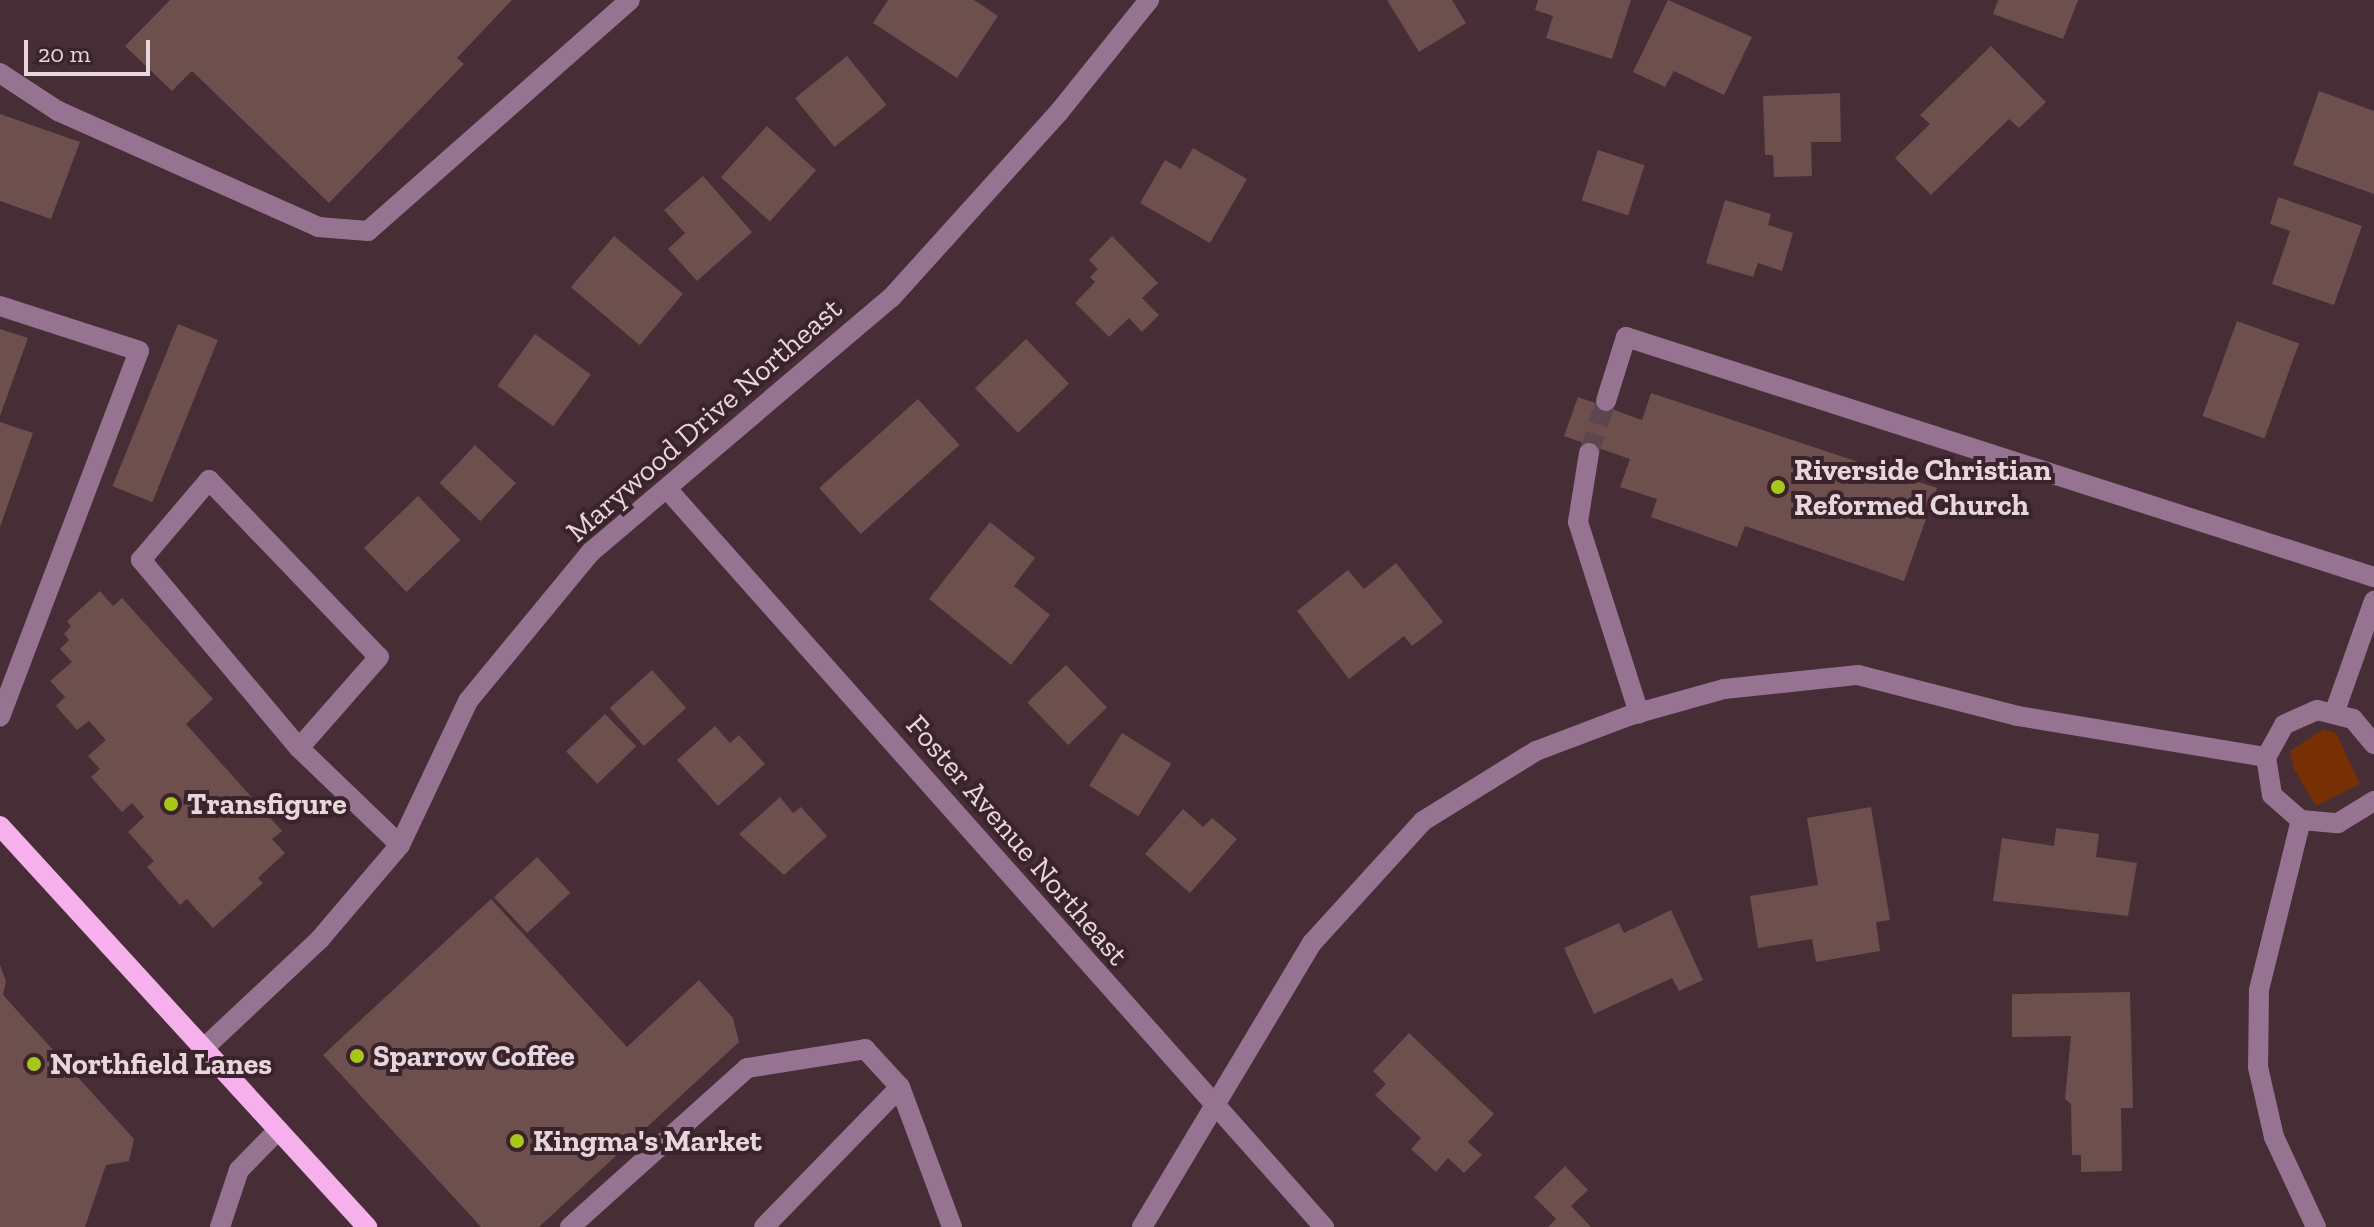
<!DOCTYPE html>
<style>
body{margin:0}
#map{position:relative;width:2374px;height:1227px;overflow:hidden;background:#462d36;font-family:"Zilla Slab",serif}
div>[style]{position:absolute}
.green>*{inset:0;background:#773003}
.building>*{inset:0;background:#6d4f4e;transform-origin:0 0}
.minor-tunnel>*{height:20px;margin-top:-10px;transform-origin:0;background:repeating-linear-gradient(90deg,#5e464f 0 20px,transparent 0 30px)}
.minor>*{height:20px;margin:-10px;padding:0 10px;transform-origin:10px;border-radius:10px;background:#967491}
.major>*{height:20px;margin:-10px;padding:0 10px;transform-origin:10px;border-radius:10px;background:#f6b1ed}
.dots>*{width:22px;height:22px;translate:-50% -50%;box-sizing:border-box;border:4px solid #3b232c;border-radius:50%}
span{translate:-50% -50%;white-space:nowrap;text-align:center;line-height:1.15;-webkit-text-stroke:8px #3b232c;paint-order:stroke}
.street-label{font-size:30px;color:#e7d6dc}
.poi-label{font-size:30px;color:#e7d6dc;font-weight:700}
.left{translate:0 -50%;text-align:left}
.scale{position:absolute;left:24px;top:40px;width:126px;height:36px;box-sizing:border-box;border:4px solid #e7d6dc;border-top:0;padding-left:10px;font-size:24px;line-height:28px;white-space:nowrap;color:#e7d6dc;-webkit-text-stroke:6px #3b232c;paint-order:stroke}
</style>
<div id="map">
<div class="green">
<i style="clip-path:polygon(2324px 729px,2336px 733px,2360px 784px,2316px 806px,2294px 769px,2290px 751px)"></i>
</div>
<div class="building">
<i style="clip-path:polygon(170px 0,512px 0,457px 58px,464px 64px,329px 203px,192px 71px,172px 91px,125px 46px)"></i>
<i style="clip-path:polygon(888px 0,974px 0,998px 16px,957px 78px,873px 23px)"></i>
<i style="clip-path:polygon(1387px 0,1452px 0,1466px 23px,1419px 52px)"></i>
<i style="clip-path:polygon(1538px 0,1631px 0,1612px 59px,1546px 38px,1553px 16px,1535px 10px)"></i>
<i style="clip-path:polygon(1668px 0,1752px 37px,1724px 95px,1674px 71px,1665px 87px,1633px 72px)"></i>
<i style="clip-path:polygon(1998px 0,2078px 0,2063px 39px,1993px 14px)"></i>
<i style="clip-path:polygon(1991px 46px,2046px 102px,2019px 128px,2009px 119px,1931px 195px,1895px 158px,1930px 124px,1920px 115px)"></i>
<i style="left:847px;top:56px;width:63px;height:67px;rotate:51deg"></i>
<i style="clip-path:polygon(2319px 91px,2374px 111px,2374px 194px,2293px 165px)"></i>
<i style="clip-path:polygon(1840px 93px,1841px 142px,1811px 142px,1812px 176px,1774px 177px,1773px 155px,1765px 155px,1763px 96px)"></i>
<i style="clip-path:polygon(0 114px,80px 142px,51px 219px,0 201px)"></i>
<i style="left:767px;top:126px;width:66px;height:69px;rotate:42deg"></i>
<i style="clip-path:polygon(1193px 148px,1247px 179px,1210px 243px,1140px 203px,1165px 160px,1181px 169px)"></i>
<i style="left:1598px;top:150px;width:49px;height:53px;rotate:18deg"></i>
<i style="clip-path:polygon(703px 176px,752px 232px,697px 281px,668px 249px,685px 233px,664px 210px)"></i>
<i style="clip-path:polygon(2278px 197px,2362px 226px,2334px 305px,2272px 284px,2290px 231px,2270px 224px)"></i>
<i style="clip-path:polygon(1725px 200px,1771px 214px,1768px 225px,1793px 233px,1782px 271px,1758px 263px,1753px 277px,1706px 263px)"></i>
<i style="left:614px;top:236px;width:90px;height:67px;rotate:40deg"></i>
<i style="clip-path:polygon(1112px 236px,1158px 283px,1142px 298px,1159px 315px,1142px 332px,1129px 318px,1109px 337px,1075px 303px,1095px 282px,1090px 277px,1098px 269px,1089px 260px)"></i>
<i style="left:2237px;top:321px;width:66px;height:101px;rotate:20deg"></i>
<i style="left:178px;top:324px;width:43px;height:175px;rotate:22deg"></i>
<i style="clip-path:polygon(0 329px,28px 338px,0 416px)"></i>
<i style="left:535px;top:334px;width:69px;height:64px;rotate:36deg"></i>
<i style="left:1026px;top:339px;width:62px;height:71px;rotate:46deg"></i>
<i style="clip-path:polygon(1651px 393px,1937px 488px,1904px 581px,1745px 526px,1737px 547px,1651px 517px,1657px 499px,1620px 487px,1630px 459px,1564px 436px,1578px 397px,1642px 420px)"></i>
<i style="left:918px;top:399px;width:62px;height:133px;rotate:48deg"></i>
<i style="clip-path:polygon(0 422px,33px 433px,0 527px)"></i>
<i style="left:475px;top:445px;width:56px;height:52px;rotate:43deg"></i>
<i style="left:418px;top:496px;width:61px;height:75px;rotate:46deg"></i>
<i style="clip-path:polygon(990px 522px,1035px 558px,1014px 586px,1050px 615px,1011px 665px,929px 599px)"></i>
<i style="clip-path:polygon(1396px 563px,1443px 622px,1412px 646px,1404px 636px,1349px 679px,1297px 611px,1348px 570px,1364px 589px)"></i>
<i style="clip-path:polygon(100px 591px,113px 606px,122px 598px,213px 699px,186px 724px,282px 831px,272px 839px,285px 853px,258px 878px,263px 883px,213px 928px,187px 899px,180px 905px,147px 867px,154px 861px,128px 832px,144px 817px,132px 803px,122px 812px,91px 777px,100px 769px,88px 756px,106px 740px,89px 721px,77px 730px,56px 706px,65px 697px,50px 681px,72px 662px,60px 649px,69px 640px,64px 634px,71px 626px,67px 621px)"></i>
<i style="left:1066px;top:665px;width:59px;height:54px;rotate:46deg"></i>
<i style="left:652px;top:670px;width:51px;height:57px;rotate:48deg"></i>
<i style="left:605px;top:714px;width:45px;height:54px;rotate:46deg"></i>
<i style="clip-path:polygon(715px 726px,730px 743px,739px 735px,765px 764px,718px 806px,677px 760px)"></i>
<i style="left:1122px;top:733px;width:58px;height:62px;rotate:32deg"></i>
<i style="clip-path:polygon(780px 797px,793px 813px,801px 807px,827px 836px,784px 875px,739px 834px)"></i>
<i style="clip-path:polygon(1871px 807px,1890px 920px,1876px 922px,1880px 951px,1816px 962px,1812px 939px,1758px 948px,1750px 896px,1818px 885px,1807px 818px)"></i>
<i style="clip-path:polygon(1183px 809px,1203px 827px,1212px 818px,1237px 839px,1190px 893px,1145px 854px)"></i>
<i style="clip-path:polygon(2056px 828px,2099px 834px,2096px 857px,2137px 863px,2128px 916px,1993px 901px,2002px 838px,2054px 846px)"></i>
<i style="left:537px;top:857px;width:49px;height:59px;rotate:47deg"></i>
<i style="clip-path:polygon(491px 899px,627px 1047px,699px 980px,733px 1018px,739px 1042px,539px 1227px,481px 1227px,323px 1055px)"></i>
<i style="clip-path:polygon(1671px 910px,1703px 980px,1679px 991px,1672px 978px,1594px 1014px,1564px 948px,1619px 923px,1624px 933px)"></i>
<i style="clip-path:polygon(0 965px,6px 981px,3px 995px,134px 1139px,129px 1161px,106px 1165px,85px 1227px,0 1227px)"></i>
<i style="clip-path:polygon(2130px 992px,2133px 1108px,2121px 1108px,2122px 1171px,2081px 1172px,2081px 1155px,2072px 1155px,2071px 1104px,2065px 1099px,2071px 1036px,2012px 1037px,2012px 994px)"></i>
<i style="clip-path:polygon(1409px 1033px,1494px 1114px,1468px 1142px,1482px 1155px,1464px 1173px,1448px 1158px,1436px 1172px,1411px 1149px,1421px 1138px,1375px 1095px,1386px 1084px,1373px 1071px)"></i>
<i style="clip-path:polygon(1565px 1166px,1588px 1190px,1571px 1206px,1591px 1227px,1548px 1227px,1556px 1219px,1534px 1197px)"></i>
</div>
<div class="minor-tunnel">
<i style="left:1589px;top:453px;width:55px;rotate:-71.9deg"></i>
</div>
<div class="minor">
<i style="left:0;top:73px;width:69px;rotate:33.2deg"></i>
<i style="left:58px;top:111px;width:285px;rotate:24deg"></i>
<i style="left:318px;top:227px;width:50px;rotate:4.6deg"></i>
<i style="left:368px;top:231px;width:349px;rotate:-41.4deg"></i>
<i style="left:0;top:306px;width:146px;rotate:17.9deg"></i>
<i style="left:139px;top:351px;width:391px;rotate:110.8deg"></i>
<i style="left:1606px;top:401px;width:67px;rotate:-72.6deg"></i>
<i style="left:1626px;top:337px;width:786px;rotate:17.79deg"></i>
<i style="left:1589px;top:453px;width:70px;rotate:99.1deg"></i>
<i style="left:1578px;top:522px;width:201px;rotate:72.3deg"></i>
<i style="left:668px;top:490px;width:987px;rotate:48.33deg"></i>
<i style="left:2335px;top:711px;width:117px;rotate:-70.5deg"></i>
<i style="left:2374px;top:744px;width:33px;rotate:-130deg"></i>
<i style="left:2353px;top:719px;width:37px;rotate:-166deg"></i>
<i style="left:2317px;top:710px;width:36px;rotate:156deg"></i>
<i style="left:2284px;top:725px;width:37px;rotate:119deg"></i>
<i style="left:2266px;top:757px;width:38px;rotate:81deg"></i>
<i style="left:2272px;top:795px;width:38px;rotate:41deg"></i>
<i style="left:2301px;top:820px;width:37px;rotate:5deg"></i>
<i style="left:2338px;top:823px;width:42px;rotate:-31.4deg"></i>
<i style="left:299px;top:748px;width:246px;rotate:-130deg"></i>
<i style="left:141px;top:560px;width:105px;rotate:-49.6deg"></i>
<i style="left:209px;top:480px;width:245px;rotate:46.2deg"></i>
<i style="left:379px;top:657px;width:121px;rotate:131.3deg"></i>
<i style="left:299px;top:748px;width:140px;rotate:43.8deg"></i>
<i style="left:2301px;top:820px;width:175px;rotate:103.9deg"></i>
<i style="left:2259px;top:990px;width:77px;rotate:90.7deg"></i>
<i style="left:2258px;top:1067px;width:72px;rotate:77.1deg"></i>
<i style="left:2274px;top:1137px;width:99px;rotate:65deg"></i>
<i style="left:203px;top:1049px;width:161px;rotate:-43.2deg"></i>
<i style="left:320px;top:939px;width:123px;rotate:-49.6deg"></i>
<i style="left:400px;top:845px;width:159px;rotate:-64.7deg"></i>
<i style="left:468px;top:701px;width:193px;rotate:-50.5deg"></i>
<i style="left:591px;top:552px;width:393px;rotate:-40.3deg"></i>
<i style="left:891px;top:298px;width:251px;rotate:-47.9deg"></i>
<i style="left:1059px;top:112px;width:144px;rotate:-51.2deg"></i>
<i style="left:220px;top:1227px;width:60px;rotate:-71.6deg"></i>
<i style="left:239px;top:1170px;width:56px;rotate:-45.7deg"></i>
<i style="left:570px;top:1227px;width:238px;rotate:-41.9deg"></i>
<i style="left:747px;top:1068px;width:120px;rotate:-9.1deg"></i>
<i style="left:865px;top:1049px;width:52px;rotate:47.4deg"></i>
<i style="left:900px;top:1087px;width:149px;rotate:69.6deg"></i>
<i style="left:764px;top:1227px;width:195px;rotate:-45.8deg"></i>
<i style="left:1142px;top:1227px;width:331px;rotate:-59.1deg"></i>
<i style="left:1312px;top:943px;width:165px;rotate:-47.7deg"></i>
<i style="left:1423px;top:821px;width:133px;rotate:-31.8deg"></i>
<i style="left:1536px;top:751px;width:102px;rotate:-20.8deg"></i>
<i style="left:1631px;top:715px;width:97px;rotate:-15.6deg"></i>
<i style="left:1724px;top:689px;width:135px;rotate:-6deg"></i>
<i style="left:1858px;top:675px;width:165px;rotate:14.4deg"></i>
<i style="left:2018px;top:716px;width:251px;rotate:9.4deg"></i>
</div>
<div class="major">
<i style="left:0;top:826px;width:544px;rotate:47.53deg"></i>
</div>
<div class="dots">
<i style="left:1778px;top:487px;background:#a9c71b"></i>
<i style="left:171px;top:804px;background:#a9c71b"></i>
<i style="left:357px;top:1056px;background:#a9c71b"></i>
<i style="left:34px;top:1064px;background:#a9c71b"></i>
<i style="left:517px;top:1141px;background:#a9c71b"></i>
</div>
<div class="street-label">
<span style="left:704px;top:420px;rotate:-41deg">Marywood Drive Northeast</span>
<span style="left:1017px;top:840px;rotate:49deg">Foster Avenue Northeast</span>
</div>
<div class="poi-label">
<span class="left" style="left:1794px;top:487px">Riverside Christian<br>Reformed Church</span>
<span class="left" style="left:187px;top:804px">Transfigure</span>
<span class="left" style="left:373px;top:1056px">Sparrow Coffee</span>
<span class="left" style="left:50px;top:1064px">Northfield Lanes</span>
<span class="left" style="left:533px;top:1141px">Kingma's Market</span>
</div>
<div class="scale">20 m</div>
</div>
